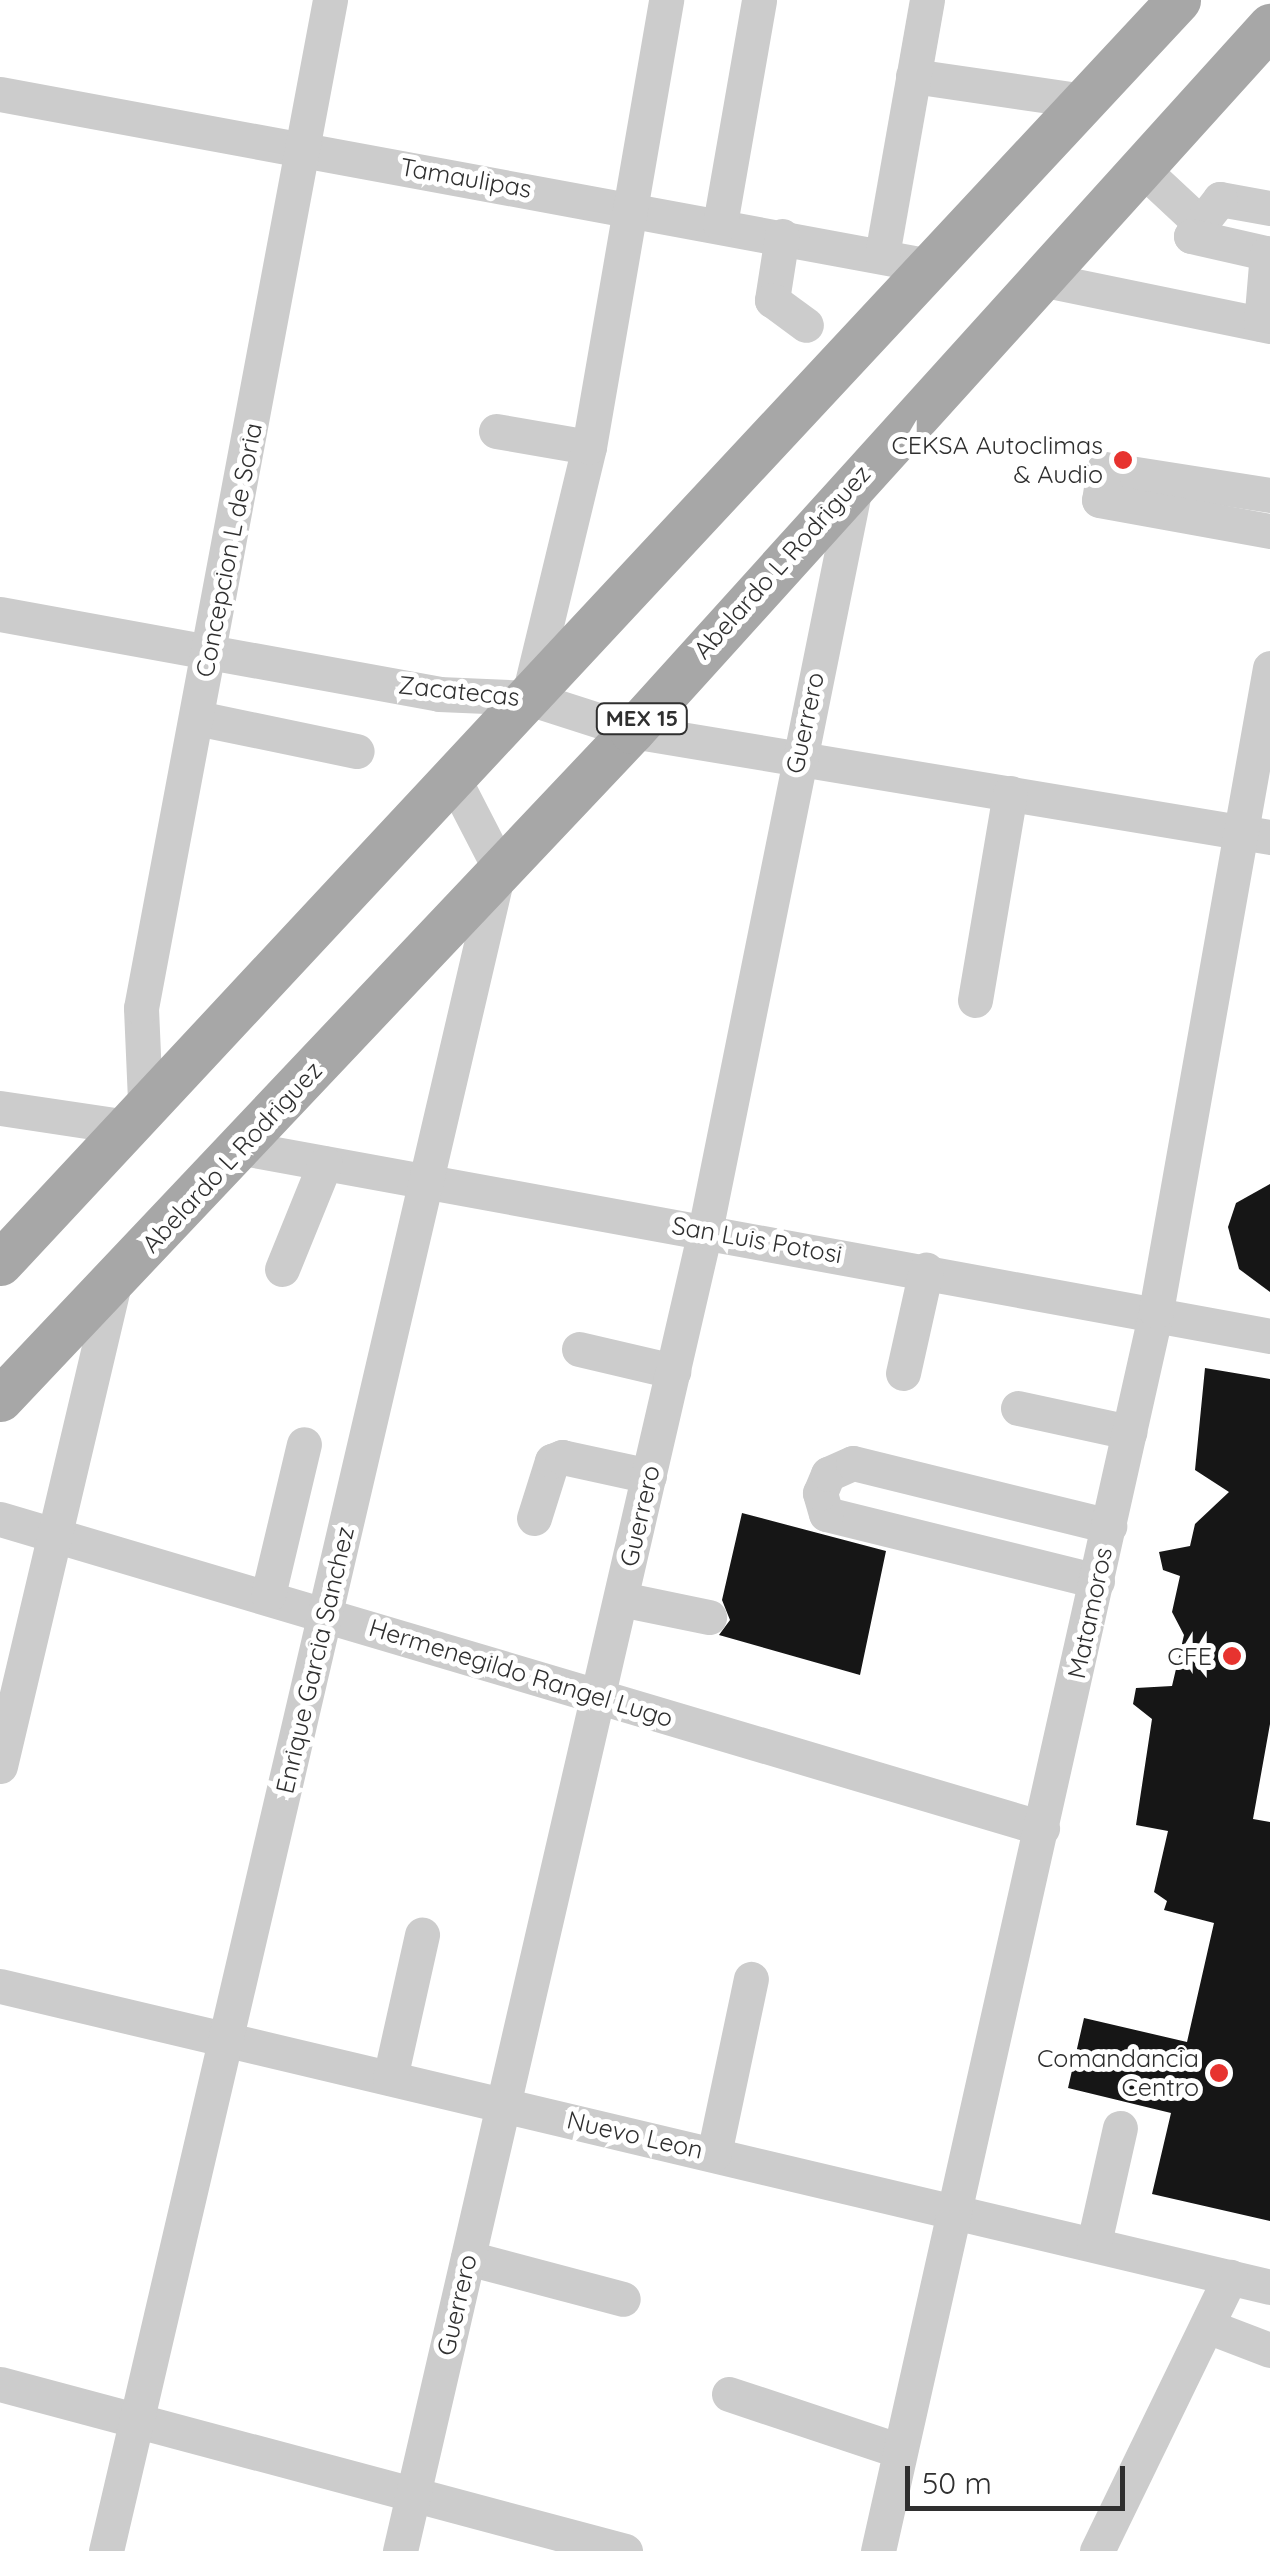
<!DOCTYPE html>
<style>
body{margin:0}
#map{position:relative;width:1270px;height:2551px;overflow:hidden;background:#fff;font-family:Quicksand,sans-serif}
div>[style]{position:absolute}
.building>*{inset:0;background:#161616}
.minor>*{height:35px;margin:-17.5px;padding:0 17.5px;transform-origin:17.5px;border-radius:17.5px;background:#ccc}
.major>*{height:45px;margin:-22.5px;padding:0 22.5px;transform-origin:22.5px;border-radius:22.5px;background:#a7a7a7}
.dots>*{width:28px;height:28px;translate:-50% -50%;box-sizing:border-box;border:5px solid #fff;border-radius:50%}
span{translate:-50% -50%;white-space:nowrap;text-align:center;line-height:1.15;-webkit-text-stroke:10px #fff;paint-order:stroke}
.shield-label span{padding:2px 8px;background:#fff;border:2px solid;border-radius:8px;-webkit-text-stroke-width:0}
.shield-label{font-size:22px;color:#2f2f2f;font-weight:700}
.street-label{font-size:25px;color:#2f2f2f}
.poi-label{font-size:25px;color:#2f2f2f}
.right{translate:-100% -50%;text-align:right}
.scale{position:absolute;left:905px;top:2466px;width:220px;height:45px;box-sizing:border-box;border:5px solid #2f2f2f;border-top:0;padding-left:12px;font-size:30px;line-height:35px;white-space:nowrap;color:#2f2f2f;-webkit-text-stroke:8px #fff;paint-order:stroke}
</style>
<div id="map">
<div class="building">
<i style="clip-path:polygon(1270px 1184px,1270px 1292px,1239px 1269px,1228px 1227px,1236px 1203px)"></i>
<i style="clip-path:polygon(1205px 1368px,1270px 1379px,1270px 1724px,1253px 1819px,1270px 1822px,1270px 2221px,1152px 2194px,1171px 2113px,1068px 2088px,1084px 2018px,1187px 2042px,1214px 1923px,1164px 1910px,1167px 1901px,1154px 1892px,1168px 1831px,1136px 1825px,1152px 1719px,1133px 1704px,1136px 1688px,1172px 1686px,1184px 1635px,1172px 1612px,1180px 1576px,1163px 1570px,1159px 1552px,1190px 1546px,1195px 1524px,1229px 1492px,1195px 1470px)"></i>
<i style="clip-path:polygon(742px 1513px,886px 1551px,860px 1675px,719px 1635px,730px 1620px,722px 1600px)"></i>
</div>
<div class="minor">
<i style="left:913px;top:76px;width:173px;rotate:8.3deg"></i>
<i style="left:0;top:94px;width:947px;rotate:10.47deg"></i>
<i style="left:1141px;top:168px;width:81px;rotate:43deg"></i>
<i style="left:1270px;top:208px;width:51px;rotate:-169.8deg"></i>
<i style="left:1220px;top:199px;width:47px;rotate:128.1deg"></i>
<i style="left:1191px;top:236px;width:81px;rotate:12.8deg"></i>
<i style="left:720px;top:224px;width:227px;rotate:-80.1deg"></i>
<i style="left:782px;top:236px;width:65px;rotate:98.9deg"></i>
<i style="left:772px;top:300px;width:42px;rotate:36.3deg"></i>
<i style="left:882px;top:255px;width:259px;rotate:-80deg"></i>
<i style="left:1041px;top:279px;width:234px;rotate:11.6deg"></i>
<i style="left:1261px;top:324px;width:71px;rotate:-85.2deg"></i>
<i style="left:496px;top:431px;width:94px;rotate:9.8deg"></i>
<i style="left:1270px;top:495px;width:168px;rotate:-171.1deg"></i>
<i style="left:1104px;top:469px;width:31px;rotate:99deg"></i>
<i style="left:1099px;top:500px;width:174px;rotate:10.3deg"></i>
<i style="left:0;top:614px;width:446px;rotate:10.3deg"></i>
<i style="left:439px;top:694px;width:90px;rotate:2.5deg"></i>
<i style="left:529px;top:698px;width:108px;rotate:17.8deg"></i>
<i style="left:632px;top:731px;width:647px;rotate:9.43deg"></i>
<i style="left:529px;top:695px;width:255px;rotate:-76.4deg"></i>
<i style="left:589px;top:447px;width:454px;rotate:-80.2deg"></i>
<i style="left:197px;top:718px;width:163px;rotate:11.7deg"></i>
<i style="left:975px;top:1000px;width:210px;rotate:-80.4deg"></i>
<i style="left:145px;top:1100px;width:92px;rotate:-92.5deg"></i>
<i style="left:141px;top:1008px;width:1026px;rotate:-79.38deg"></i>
<i style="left:0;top:1108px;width:121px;rotate:8.5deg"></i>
<i style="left:243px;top:1148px;width:1044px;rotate:10.37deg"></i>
<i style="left:282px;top:1269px;width:114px;rotate:-67.9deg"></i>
<i style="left:579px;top:1349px;width:97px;rotate:13.2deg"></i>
<i style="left:903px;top:1373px;width:106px;rotate:-77.4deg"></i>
<i style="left:1018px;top:1408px;width:114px;rotate:12.2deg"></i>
<i style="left:534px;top:1518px;width:60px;rotate:-72.5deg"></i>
<i style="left:552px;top:1461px;width:11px;rotate:-22deg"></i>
<i style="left:562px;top:1457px;width:89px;rotate:12.3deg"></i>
<i style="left:0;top:1519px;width:1087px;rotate:16.52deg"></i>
<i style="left:1097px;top:1581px;width:279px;rotate:-166.1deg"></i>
<i style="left:826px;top:1514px;width:22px;rotate:-106deg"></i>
<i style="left:820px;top:1493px;width:21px;rotate:-67deg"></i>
<i style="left:828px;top:1474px;width:27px;rotate:-24deg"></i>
<i style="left:853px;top:1463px;width:264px;rotate:13.8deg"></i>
<i style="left:268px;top:1595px;width:155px;rotate:-76.6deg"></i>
<i style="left:621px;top:1599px;width:90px;rotate:11.6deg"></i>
<i style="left:0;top:1766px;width:497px;rotate:-76.7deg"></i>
<i style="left:0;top:1986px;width:1305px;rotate:13.33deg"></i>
<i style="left:390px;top:2078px;width:147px;rotate:-77.4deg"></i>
<i style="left:714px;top:2154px;width:179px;rotate:-78.1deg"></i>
<i style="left:1094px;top:2243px;width:118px;rotate:-77.3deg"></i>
<i style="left:468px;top:2258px;width:160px;rotate:14.8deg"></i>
<i style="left:1207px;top:2326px;width:67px;rotate:20.9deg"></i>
<i style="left:0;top:2384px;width:647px;rotate:14.96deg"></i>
<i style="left:729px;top:2394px;width:180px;rotate:18.4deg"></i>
<i style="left:106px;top:2551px;width:1729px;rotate:-76.86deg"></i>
<i style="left:499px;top:867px;width:100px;rotate:-117.3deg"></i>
<i style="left:400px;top:2551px;width:1355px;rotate:-76.99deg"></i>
<i style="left:705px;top:1231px;width:764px;rotate:-78.6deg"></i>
<i style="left:878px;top:2551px;width:1271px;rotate:-77.36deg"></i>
<i style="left:1156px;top:1311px;width:653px;rotate:-79.95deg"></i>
<i style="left:1097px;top:2551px;width:305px;rotate:-64.1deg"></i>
</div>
<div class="major">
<i style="left:0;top:1263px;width:1727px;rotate:-46.99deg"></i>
<i style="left:0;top:1399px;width:920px;rotate:-46.59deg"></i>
<i style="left:632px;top:731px;width:951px;rotate:-47.86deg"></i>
</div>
<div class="dots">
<i style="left:1123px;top:460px;background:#e7332f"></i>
<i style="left:1232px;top:1656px;background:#e7332f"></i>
<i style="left:1219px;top:2073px;background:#e7332f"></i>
</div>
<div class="shield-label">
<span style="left:642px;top:719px">MEX 15</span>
</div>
<div class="street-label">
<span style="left:466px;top:178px;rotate:10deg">Tamaulipas</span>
<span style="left:229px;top:550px;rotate:-79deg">Concepcion L de Soria</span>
<span style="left:782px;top:562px;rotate:-48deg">Abelardo L Rodriguez</span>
<span style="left:459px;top:691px;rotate:6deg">Zacatecas</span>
<span style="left:805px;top:723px;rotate:-78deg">Guerrero</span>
<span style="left:232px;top:1157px;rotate:-47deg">Abelardo L Rodriguez</span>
<span style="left:757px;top:1240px;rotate:10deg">San Luis Potosi</span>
<span style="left:640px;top:1516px;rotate:-77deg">Guerrero</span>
<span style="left:1090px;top:1613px;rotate:-78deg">Matamoros</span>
<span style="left:315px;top:1660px;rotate:-77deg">Enrique Garcia Sanchez</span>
<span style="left:521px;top:1673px;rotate:17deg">Hermenegildo Rangel Lugo</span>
<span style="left:635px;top:2135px;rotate:13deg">Nuevo Leon</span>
<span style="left:457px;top:2305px;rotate:-77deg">Guerrero</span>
</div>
<div class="poi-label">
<span class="right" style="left:1103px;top:460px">CEKSA Autoclimas<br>&amp; Audio</span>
<span class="right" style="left:1212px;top:1656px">CFE</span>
<span class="right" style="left:1199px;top:2073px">Comandancia<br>Centro</span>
</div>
<div class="scale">50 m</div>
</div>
